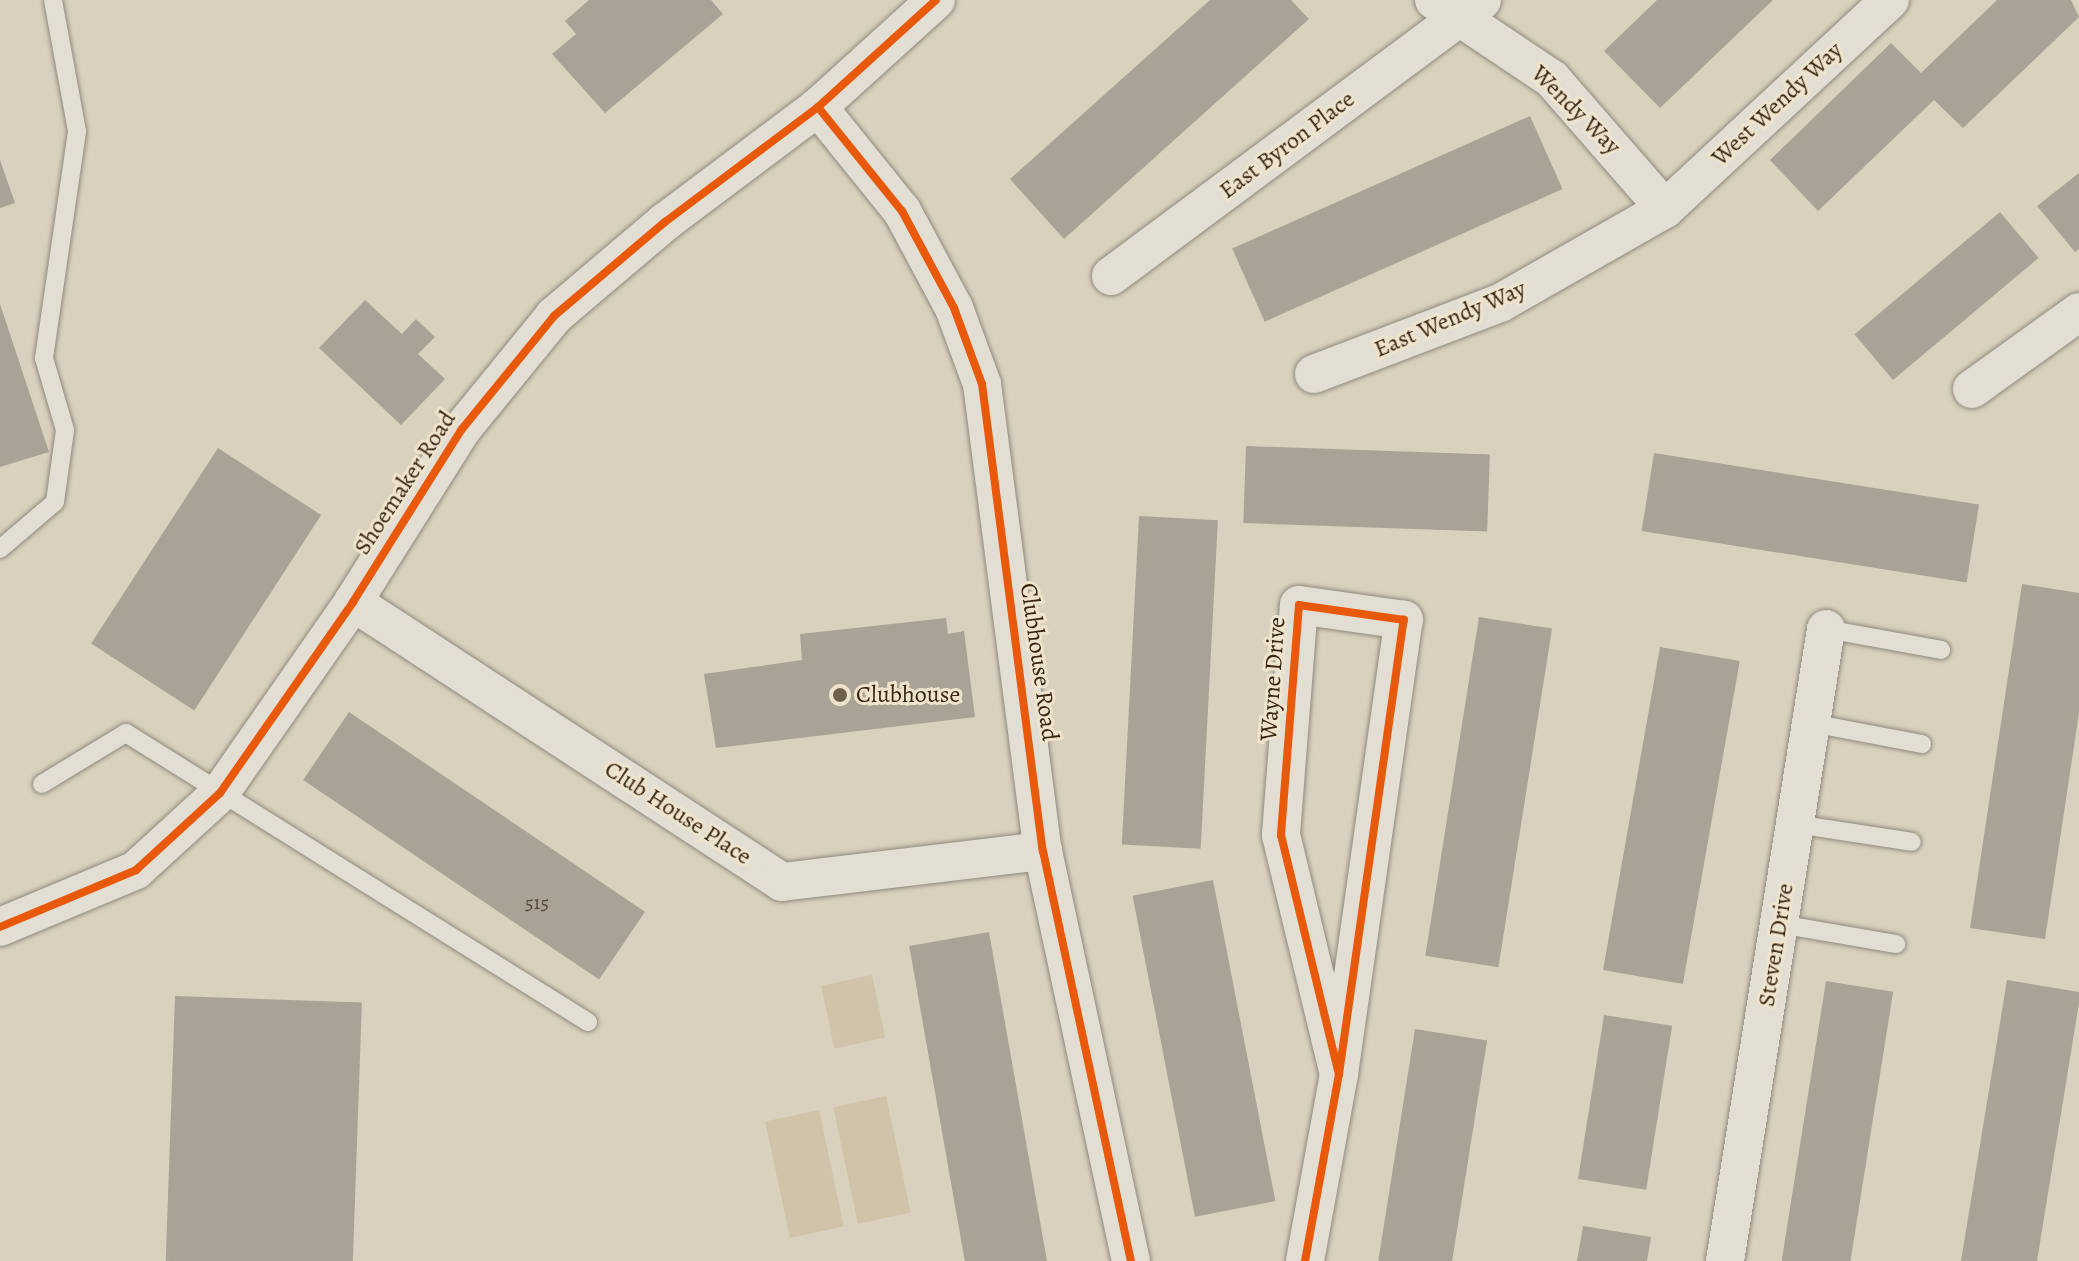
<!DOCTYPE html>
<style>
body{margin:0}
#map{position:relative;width:2079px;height:1261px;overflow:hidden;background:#d9d1be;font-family:Alegreya,serif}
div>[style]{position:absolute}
.green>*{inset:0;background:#cfc3a9;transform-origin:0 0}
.building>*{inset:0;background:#aaa395;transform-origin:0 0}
.roads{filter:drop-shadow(0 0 2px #908a7d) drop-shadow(0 0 2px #908a7d)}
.lane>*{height:18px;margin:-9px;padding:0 9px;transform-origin:9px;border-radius:9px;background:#e2ded4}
.street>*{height:38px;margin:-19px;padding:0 19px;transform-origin:19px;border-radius:19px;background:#e2ded4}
.cycleway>*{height:8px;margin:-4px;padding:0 4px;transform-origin:4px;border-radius:4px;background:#e8590c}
.dots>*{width:22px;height:22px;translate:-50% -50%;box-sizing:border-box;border:4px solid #eee4cd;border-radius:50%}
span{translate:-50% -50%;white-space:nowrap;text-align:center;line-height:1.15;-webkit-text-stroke:6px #eee4cd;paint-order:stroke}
.number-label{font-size:20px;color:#544434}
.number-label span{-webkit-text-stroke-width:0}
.street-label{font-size:24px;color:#372513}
.poi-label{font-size:24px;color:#372513}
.left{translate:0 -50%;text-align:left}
</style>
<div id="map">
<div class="green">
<i style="left:872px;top:975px;width:64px;height:52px;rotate:78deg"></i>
<i style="left:886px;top:1096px;width:119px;height:54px;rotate:78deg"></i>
<i style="left:819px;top:1110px;width:119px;height:55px;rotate:78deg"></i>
</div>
<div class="building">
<i style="clip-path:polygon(589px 0,711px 0,723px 14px,605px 113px,552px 54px,576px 34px,565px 21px)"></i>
<i style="clip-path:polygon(1210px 0,1291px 0,1309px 19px,1064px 239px,1010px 179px)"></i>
<i style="clip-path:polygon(1657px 0,1773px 0,1660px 108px,1604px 51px)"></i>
<i style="clip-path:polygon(1997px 0,2071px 0,2079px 17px,1963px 128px,1934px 100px,1818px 211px,1770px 160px,1891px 43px,1921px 73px)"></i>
<i style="left:1530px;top:116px;width:80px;height:326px;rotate:66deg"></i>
<i style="clip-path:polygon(0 160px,15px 203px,0 208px)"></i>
<i style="clip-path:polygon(2079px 173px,2079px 249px,2075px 252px,2037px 206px)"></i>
<i style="left:2000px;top:212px;width:60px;height:190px;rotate:50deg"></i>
<i style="clip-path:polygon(365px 300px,402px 334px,416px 319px,435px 337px,418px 354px,445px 379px,401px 425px,319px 348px)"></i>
<i style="clip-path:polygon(0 304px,49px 452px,0 467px)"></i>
<i style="left:1246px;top:446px;width:244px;height:77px;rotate:2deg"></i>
<i style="left:218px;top:448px;width:123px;height:233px;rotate:33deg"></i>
<i style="left:1654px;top:453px;width:329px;height:79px;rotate:9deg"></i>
<i style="left:1139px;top:516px;width:79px;height:329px;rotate:3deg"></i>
<i style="clip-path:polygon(2022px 584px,2079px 593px,2079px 713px,2045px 939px,1970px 928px)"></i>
<i style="left:1479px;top:617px;width:74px;height:343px;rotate:9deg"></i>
<i style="clip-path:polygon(946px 618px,948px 634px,964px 631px,975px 717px,716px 748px,704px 674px,802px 660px,800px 634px)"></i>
<i style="left:1660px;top:647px;width:81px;height:328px;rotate:10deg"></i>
<i style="left:349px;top:712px;width:357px;height:82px;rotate:34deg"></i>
<i style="left:1213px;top:880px;width:327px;height:82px;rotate:79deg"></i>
<i style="left:989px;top:932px;width:334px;height:81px;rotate:80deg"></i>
<i style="clip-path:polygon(2007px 980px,2079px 992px,2079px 1003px,2037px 1261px,1961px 1261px)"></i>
<i style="left:1826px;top:981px;width:68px;height:283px;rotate:9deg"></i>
<i style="left:175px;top:996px;width:187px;height:265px;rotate:2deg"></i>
<i style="left:1604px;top:1015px;width:69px;height:166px;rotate:9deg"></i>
<i style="left:1415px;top:1029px;width:73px;height:235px;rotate:9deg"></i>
<i style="clip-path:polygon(1583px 1226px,1651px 1237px,1647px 1261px,1577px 1261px)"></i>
</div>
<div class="roads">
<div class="lane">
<i style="left:0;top:549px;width:72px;rotate:-40.5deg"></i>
<i style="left:55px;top:502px;width:73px;rotate:-82.1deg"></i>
<i style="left:65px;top:430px;width:75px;rotate:-106.3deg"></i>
<i style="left:44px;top:358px;width:229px;rotate:-81.7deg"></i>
<i style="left:77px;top:131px;width:133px;rotate:-100.4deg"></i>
<i style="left:1826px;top:629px;width:117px;rotate:10.3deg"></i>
<i style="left:1811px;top:723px;width:113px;rotate:10.7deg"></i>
<i style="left:42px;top:784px;width:98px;rotate:-31.3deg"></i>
<i style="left:126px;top:733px;width:545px;rotate:32.03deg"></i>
<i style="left:1795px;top:824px;width:118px;rotate:8.7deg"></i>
<i style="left:1779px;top:924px;width:119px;rotate:9.7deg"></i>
</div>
<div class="street">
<i style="left:1434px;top:0;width:142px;rotate:33.8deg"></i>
<i style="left:1552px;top:79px;width:172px;rotate:49deg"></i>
<i style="left:818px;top:107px;width:134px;rotate:51.1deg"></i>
<i style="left:902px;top:211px;width:110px;rotate:61.8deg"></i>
<i style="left:954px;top:308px;width:81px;rotate:69.8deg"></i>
<i style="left:982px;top:384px;width:471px;rotate:82.6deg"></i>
<i style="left:1043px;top:851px;width:419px;rotate:77.9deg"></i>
<i style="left:1111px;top:276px;width:462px;rotate:-36.6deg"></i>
<i style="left:1314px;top:374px;width:199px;rotate:-20.9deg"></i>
<i style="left:1500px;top:303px;width:190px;rotate:-29.7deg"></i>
<i style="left:1665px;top:209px;width:307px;rotate:-42.9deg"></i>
<i style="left:1972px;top:389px;width:132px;rotate:-35.7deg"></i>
<i style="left:353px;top:602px;width:512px;rotate:33.13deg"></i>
<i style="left:782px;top:882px;width:263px;rotate:-6.8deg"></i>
<i style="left:0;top:927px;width:147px;rotate:-22.7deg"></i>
<i style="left:136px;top:870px;width:114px;rotate:-42.5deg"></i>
<i style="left:220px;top:793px;width:233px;rotate:-55.1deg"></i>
<i style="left:353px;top:602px;width:204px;rotate:-57.8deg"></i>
<i style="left:462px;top:429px;width:146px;rotate:-50.8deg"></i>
<i style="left:554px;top:316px;width:145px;rotate:-40.3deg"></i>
<i style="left:665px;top:222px;width:191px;rotate:-36.9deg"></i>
<i style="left:818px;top:107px;width:159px;rotate:-42.2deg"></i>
<i style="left:1305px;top:1261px;width:190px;rotate:-79.7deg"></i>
<i style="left:1339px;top:1074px;width:459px;rotate:-81.9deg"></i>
<i style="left:1404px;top:620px;width:106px;rotate:-171.9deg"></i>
<i style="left:1299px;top:605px;width:231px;rotate:94.5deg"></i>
<i style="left:1281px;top:835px;width:246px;rotate:76.4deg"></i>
<i style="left:1725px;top:1261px;width:640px;rotate:-80.92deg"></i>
</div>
</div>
<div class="cycleway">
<i style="left:818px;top:107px;width:134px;rotate:51.1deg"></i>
<i style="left:902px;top:211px;width:110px;rotate:61.8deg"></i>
<i style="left:954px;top:308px;width:81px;rotate:69.8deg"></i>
<i style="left:982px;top:384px;width:471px;rotate:82.6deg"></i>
<i style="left:1043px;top:851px;width:419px;rotate:77.9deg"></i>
<i style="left:0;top:927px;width:147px;rotate:-22.7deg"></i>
<i style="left:136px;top:870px;width:114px;rotate:-42.5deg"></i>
<i style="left:220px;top:793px;width:233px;rotate:-55.1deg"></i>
<i style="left:353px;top:602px;width:204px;rotate:-57.8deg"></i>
<i style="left:462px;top:429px;width:146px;rotate:-50.8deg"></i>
<i style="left:554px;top:316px;width:145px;rotate:-40.3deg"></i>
<i style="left:665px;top:222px;width:191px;rotate:-36.9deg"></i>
<i style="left:818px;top:107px;width:159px;rotate:-42.2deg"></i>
<i style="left:1305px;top:1261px;width:190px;rotate:-79.7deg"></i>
<i style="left:1339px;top:1074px;width:459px;rotate:-81.9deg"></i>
<i style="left:1404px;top:620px;width:106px;rotate:-171.9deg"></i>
<i style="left:1299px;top:605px;width:231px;rotate:94.5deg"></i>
<i style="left:1281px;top:835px;width:246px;rotate:76.4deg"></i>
</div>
<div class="dots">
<i style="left:840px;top:695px;background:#70614f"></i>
</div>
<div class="number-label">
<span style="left:537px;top:902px">515</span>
</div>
<div class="street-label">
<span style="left:1777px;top:104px;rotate:-43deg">West Wendy Way</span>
<span style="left:1576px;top:110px;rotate:45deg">Wendy Way</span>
<span style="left:1287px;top:145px;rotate:-37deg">East Byron Place</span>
<span style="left:1450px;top:319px;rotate:-23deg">East Wendy Way</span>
<span style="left:405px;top:483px;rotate:-57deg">Shoemaker Road</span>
<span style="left:1039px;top:662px;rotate:82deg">Clubhouse Road</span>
<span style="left:1273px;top:679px;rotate:-86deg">Wayne Drive</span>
<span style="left:678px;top:813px;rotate:33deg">Club House Place</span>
<span style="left:1776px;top:945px;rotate:-81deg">Steven Drive</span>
</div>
<div class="poi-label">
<span class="left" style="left:856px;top:695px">Clubhouse</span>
</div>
</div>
